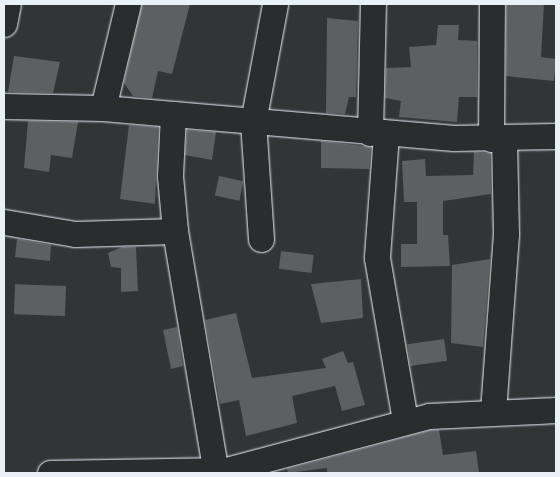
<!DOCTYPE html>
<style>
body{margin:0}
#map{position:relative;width:560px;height:477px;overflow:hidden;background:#323536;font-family:"Comic Neue",sans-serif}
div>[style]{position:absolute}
.building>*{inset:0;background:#5c6063;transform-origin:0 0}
.roads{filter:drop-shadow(0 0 1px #e8f1f8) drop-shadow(0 0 1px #e8f1f8)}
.minor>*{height:25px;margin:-12.5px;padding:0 12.5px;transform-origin:12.5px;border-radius:12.5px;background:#2a2d2e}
span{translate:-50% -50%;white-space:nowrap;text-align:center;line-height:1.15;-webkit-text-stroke:4px #2a2d2e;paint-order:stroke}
.frame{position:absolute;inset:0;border:5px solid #e8f1f8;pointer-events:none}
</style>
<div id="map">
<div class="building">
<i style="clip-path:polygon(142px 4px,190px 4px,172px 74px,158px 71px,152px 98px,133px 96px,124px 83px)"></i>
<i style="clip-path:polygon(506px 4px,544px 4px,541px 57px,556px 59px,554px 81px,506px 76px)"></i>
<i style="clip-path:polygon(327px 18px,358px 21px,356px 97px,349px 97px,345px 114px,326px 113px)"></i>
<i style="clip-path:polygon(438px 25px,459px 25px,458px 40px,477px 41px,477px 97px,459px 97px,457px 122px,399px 117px,401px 101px,385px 98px,386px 68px,411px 67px,409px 47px,436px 45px)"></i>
<i style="clip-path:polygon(14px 56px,60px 62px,53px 93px,8px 92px)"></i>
<i style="clip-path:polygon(28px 121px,78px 122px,72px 158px,51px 155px,49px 172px,24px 168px)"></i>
<i style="clip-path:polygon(129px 125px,158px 127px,155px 204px,120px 199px)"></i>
<i style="clip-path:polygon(187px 130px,216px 132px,212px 160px,185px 155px)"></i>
<i style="clip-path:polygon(321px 141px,371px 147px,369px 169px,321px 168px)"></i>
<i style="clip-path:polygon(474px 152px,490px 153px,491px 194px,443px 201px,443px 235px,448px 235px,450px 266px,401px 267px,401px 244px,417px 244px,417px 202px,404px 202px,402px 161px,425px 159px,426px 176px,473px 175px)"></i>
<i style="left:219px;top:176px;width:25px;height:20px;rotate:12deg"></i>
<i style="clip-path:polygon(17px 239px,51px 245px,50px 261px,15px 257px)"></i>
<i style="clip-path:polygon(122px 247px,136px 247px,138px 291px,121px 292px,121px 268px,111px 267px,108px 253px)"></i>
<i style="left:281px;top:251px;width:33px;height:18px;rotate:7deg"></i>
<i style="clip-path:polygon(490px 259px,483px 347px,451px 343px,452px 265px)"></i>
<i style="clip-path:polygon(361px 279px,363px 318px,321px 323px,311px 284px)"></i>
<i style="left:66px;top:286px;width:30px;height:51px;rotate:92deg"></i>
<i style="clip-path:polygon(236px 313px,252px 378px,326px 368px,322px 359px,343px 351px,348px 363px,353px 362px,365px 405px,342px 411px,335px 386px,292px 396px,297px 423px,246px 436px,239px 400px,220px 404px,205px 320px)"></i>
<i style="clip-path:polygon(177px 327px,183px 366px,171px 369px,163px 330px)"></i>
<i style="left:444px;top:339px;width:22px;height:37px;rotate:82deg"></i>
<i style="clip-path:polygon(431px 430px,439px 430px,443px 455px,476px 451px,479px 473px,327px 473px,327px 468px,288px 473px,287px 469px)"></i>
</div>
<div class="roads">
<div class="minor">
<i style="left:4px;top:24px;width:20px;rotate:-79deg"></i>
<i style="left:4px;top:106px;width:99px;rotate:1.2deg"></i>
<i style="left:103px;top:108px;width:352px;rotate:4.9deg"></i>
<i style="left:454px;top:138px;width:102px;rotate:-1.1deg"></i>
<i style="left:103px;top:108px;width:107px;rotate:-76.5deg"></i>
<i style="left:173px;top:114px;width:62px;rotate:92.8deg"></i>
<i style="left:170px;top:176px;width:55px;rotate:84.8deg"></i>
<i style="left:175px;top:231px;width:245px;rotate:80.4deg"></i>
<i style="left:370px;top:133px;width:129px;rotate:-88.7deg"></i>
<i style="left:386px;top:134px;width:124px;rotate:94.2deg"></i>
<i style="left:377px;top:258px;width:164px;rotate:80.2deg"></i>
<i style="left:491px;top:139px;width:135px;rotate:-89.6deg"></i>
<i style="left:4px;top:222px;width:72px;rotate:9.6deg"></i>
<i style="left:75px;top:234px;width:100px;rotate:-1.7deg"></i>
<i style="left:261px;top:239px;width:117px;rotate:-93.9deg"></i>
<i style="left:253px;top:122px;width:120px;rotate:-79.4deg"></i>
<i style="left:493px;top:411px;width:177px;rotate:-85.8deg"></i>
<i style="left:506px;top:234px;width:96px;rotate:-91.2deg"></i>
<i style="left:50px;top:473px;width:176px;rotate:-1deg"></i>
<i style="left:226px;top:470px;width:210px;rotate:-14.9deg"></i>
<i style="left:429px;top:416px;width:127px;rotate:-2.7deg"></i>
</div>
</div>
<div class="frame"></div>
</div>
